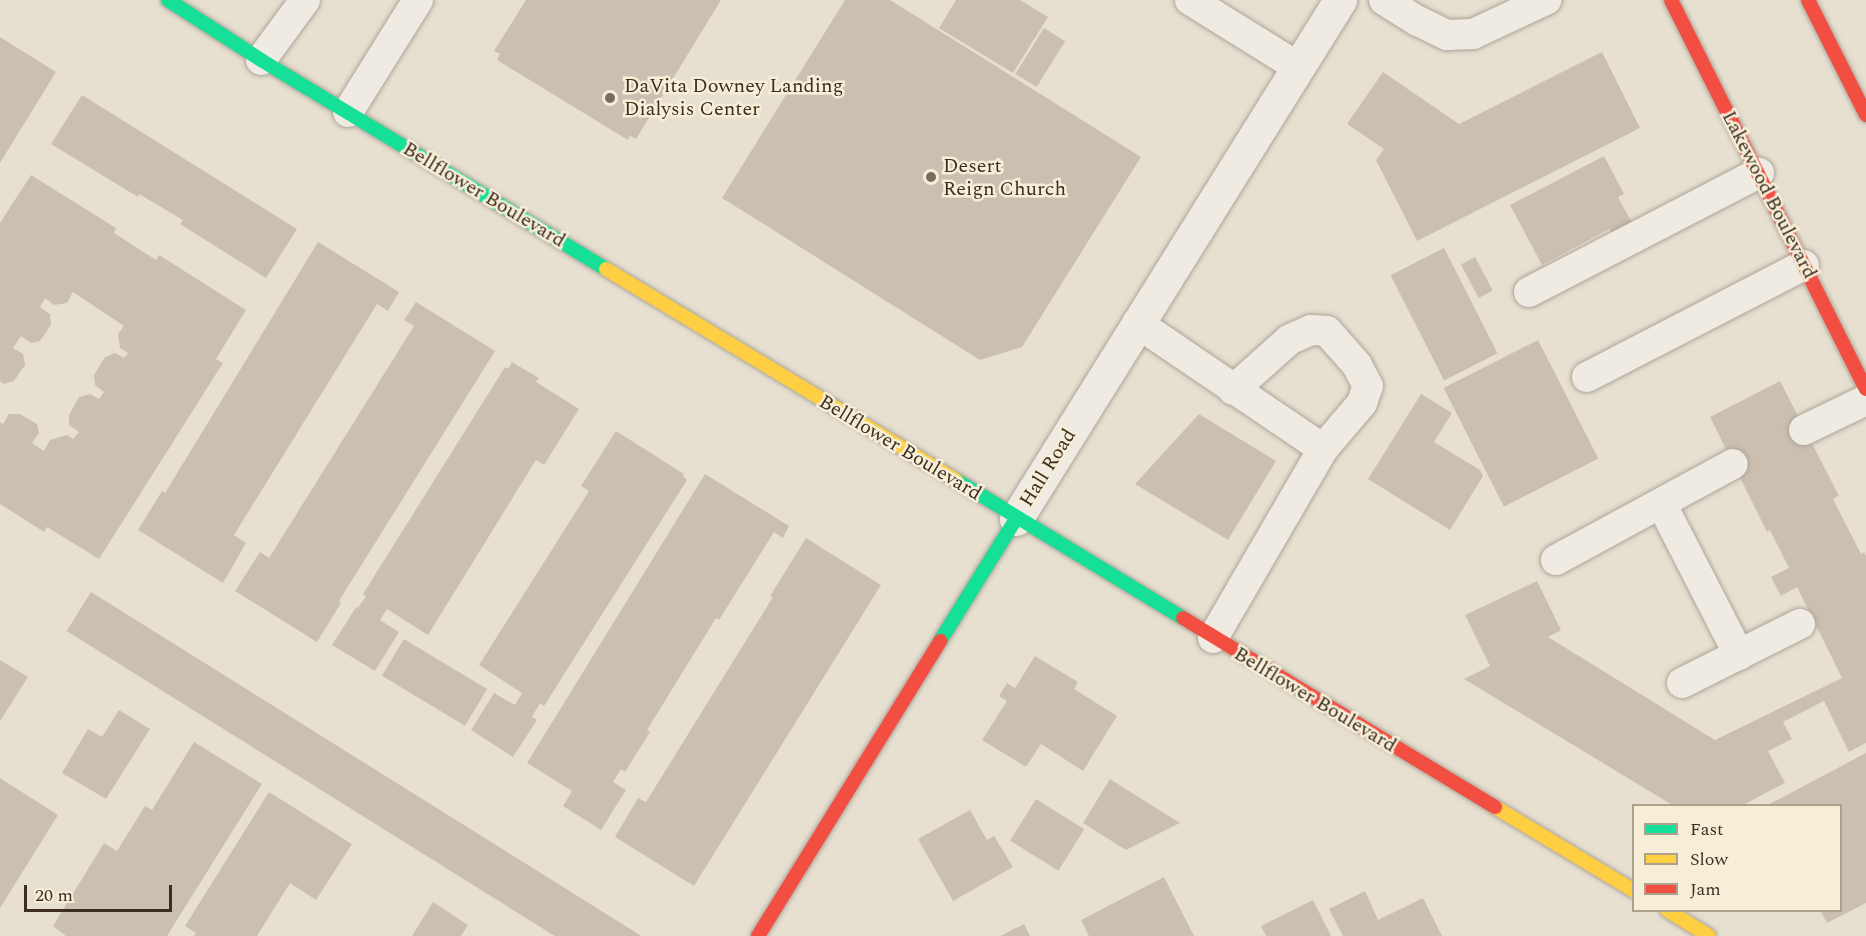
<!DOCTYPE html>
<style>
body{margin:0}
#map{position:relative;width:1866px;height:936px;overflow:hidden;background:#e7e0d1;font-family:Spectral,serif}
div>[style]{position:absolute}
.building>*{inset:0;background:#cbbfb2;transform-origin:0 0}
.roads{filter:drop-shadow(0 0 2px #ada599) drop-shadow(0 0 2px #ada599)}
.lane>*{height:30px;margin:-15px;padding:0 15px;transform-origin:15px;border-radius:15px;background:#efebe3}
.street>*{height:33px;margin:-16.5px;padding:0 16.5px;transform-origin:16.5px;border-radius:16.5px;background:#efebe3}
.fast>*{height:14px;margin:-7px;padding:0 7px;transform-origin:7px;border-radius:7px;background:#16e098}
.slow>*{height:14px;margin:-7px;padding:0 7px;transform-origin:7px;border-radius:7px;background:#ffcf43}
.jam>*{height:14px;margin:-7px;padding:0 7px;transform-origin:7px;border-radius:7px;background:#f24e42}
.dots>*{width:16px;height:16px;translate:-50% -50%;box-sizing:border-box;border:3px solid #f7eed8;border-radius:50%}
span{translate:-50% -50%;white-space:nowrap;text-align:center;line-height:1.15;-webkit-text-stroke:5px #f7eed8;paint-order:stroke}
.poi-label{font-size:20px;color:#3d2e20}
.left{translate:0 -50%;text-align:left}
.street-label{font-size:20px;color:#3d2e20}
.legend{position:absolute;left:1632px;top:804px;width:210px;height:108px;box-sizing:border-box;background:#f7eed8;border:2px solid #ada18e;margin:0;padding:8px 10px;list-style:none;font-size:18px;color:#3d2e20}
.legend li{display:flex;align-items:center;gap:12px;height:30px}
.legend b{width:30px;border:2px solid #ada18e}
.scale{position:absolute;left:24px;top:885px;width:148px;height:27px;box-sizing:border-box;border:3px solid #3d2e20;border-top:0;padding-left:8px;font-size:18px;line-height:21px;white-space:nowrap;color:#3d2e20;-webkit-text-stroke:4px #f7eed8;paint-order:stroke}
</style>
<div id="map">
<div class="building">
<i style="clip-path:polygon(526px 0,721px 0,636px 139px,630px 136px,628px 140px,497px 60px,500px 54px,494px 51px)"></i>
<i style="clip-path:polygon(845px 0,890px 0,1141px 157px,1022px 347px,980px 360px,722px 198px)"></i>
<i style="clip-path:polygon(956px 0,1020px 0,1048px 17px,1013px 73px,939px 28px)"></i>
<i style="left:1044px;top:28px;width:25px;height:54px;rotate:32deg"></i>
<i style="clip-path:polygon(0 37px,56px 72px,0 163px)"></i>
<i style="clip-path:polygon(1602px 52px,1640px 128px,1417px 241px,1376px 160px,1384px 149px,1347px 124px,1383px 72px,1459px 124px)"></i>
<i style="clip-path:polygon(82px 95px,297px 229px,266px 278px,180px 224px,183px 220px,139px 194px,138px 197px,51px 144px)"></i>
<i style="clip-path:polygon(1604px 156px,1624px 194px,1618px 197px,1633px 225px,1613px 236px,1609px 229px,1542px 265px,1510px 205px)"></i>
<i style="clip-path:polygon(31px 175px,116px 228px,114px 233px,156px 260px,159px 255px,246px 310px,216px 359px,223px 363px,99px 559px,47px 527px,44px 532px,0 504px,0 422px,3px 424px,9px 414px,20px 414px,37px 424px,39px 433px,32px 443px,44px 451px,50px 440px,67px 435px,73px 439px,79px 432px,69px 425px,69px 415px,79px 397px,90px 394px,99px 399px,104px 392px,95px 385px,94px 375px,105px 357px,115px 353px,124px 358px,128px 353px,120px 348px,118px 334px,124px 326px,73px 292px,67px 303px,54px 305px,45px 298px,40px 307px,50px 314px,51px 325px,40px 341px,31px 343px,21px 336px,13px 348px,23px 354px,25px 365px,14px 381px,4px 384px,0 381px,0 223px)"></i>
<i style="clip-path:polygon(318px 242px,399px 292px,388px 311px,377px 304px,234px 535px,246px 543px,223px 583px,138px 530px,162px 491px,165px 493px)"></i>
<i style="left:1444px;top:248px;width:118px;height:60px;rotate:63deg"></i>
<i style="left:1475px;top:257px;width:38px;height:16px;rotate:62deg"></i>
<i style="clip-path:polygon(416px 302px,495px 351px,339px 601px,341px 603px,317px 642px,235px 591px,260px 552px,269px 558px,414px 326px,404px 320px)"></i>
<i style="left:1538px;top:340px;width:133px;height:106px;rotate:63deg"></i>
<i style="clip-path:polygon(512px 362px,539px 378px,536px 382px,579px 409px,544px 465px,536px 460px,428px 635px,387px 609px,380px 620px,399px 632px,375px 671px,332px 645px,356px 607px,358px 608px,366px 596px,363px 594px,505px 367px,508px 369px)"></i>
<i style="clip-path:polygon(1780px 381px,1839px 496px,1833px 499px,1861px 554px,1864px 552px,1866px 556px,1866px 743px,1849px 752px,1824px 701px,1783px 722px,1792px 739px,1768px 751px,1785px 783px,1741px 806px,1674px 806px,1464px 679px,1490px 666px,1465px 615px,1537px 581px,1561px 630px,1548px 637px,1715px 740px,1842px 678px,1797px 587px,1781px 596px,1771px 577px,1789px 568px,1770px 530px,1767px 532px,1710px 417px)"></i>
<i style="clip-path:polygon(1421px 394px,1452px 413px,1434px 442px,1480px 470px,1483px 476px,1450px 530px,1368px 479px)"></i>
<i style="clip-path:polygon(1199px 414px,1276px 461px,1228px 540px,1135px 484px)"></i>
<i style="clip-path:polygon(616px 431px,684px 474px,683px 476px,687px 480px,544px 706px,540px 703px,532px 717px,537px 720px,513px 757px,471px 730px,494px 693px,515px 705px,522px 693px,479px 665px,589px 491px,581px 486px)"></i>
<i style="clip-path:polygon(705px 474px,789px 526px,783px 538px,774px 532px,719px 620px,716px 618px,647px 730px,650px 732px,625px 772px,621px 769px,613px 782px,626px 790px,601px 830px,563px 806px,572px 791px,527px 763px)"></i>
<i style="clip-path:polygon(806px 538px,881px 585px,694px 886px,615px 837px,638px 798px,646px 802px,773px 597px,770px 596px)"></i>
<i style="left:91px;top:592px;width:649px;height:46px;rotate:32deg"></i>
<i style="left:404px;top:639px;width:97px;height:43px;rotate:31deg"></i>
<i style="clip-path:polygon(1035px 656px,1078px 682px,1074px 689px,1117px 716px,1083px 771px,1041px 744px,1026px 767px,982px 740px,1007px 701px,999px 696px,1007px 683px,1015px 688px)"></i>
<i style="clip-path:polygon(0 660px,28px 677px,0 721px)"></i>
<i style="clip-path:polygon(119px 710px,150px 729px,106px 799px,62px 773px,88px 729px,102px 737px)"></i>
<i style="clip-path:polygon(194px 742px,262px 784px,167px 936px,66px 936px,53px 926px,104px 843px,117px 851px,145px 806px,152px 810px)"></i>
<i style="clip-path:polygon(1866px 753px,1866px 903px,1827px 923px,1820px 910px,1840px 910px,1840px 806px,1766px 806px)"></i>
<i style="clip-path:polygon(0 778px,58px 815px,0 908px)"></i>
<i style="clip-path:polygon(1110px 779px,1180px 823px,1126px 850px,1083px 823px)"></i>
<i style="clip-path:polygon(269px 792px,352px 844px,316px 900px,290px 883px,257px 936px,194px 936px,196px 933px,185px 926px)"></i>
<i style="left:1036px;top:799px;width:57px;height:49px;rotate:32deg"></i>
<i style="clip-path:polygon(970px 810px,987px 840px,994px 836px,1013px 867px,953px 901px,918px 839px)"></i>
<i style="clip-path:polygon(1164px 877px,1194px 936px,1089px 936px,1081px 920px)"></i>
<i style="clip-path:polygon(1365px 891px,1378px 920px,1423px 898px,1442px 936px,1343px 936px,1329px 909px)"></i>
<i style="clip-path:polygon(1313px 900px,1331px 936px,1266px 936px,1261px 926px)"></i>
<i style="clip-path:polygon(433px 902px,468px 925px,461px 936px,412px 936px)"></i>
<i style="clip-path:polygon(1024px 924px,1030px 936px,1000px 936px)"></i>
</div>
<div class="roads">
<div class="lane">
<i style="left:1190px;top:0;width:127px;rotate:31.8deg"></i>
<i style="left:1384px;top:0;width:40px;rotate:32deg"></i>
<i style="left:1418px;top:21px;width:32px;rotate:26deg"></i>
<i style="left:1447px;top:35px;width:26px;rotate:-2deg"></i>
<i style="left:1473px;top:34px;width:81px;rotate:-25deg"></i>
<i style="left:261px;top:60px;width:74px;rotate:-53.7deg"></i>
<i style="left:348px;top:112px;width:132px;rotate:-58deg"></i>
<i style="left:1529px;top:292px;width:259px;rotate:-27.4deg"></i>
<i style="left:1137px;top:323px;width:225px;rotate:34.1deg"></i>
<i style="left:1587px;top:377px;width:244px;rotate:-27.3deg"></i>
<i style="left:1804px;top:430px;width:69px;rotate:-25.8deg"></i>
<i style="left:1661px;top:503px;width:171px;rotate:62.8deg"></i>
<i style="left:1556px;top:560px;width:201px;rotate:-28.5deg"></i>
<i style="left:1213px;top:638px;width:219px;rotate:-59.8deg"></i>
<i style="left:1323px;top:449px;width:60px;rotate:-49.7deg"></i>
<i style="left:1362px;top:403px;width:18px;rotate:-71deg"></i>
<i style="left:1368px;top:386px;width:24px;rotate:-118deg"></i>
<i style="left:1357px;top:365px;width:45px;rotate:-131.4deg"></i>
<i style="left:1327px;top:331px;width:16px;rotate:-176deg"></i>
<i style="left:1311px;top:330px;width:24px;rotate:156deg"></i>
<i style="left:1289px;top:340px;width:75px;rotate:138.2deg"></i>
<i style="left:1682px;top:683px;width:132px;rotate:-26.6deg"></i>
</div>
<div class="street">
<i style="left:1016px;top:519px;width:612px;rotate:-58.02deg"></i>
</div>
<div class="fast">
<i style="left:168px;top:0;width:111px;rotate:32.8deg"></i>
<i style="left:261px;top:60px;width:403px;rotate:31.2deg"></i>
<i style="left:956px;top:480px;width:266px;rotate:31.3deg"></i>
<i style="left:940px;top:641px;width:144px;rotate:-58.1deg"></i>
</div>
<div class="slow">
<i style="left:606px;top:269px;width:409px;rotate:31.1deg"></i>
<i style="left:1495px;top:807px;width:162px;rotate:31.1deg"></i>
<i style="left:1667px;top:910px;width:49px;rotate:31.8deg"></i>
</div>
<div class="jam">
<i style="left:1671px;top:0;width:435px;rotate:63.4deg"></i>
<i style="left:1808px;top:0;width:129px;rotate:63.2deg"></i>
<i style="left:1183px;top:618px;width:365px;rotate:31.2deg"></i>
<i style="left:758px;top:936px;width:347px;rotate:-58.3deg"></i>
</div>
</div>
<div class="dots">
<i style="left:610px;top:98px;background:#786c5e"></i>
<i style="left:931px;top:177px;background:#786c5e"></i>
</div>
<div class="poi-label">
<span class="left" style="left:624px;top:98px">DaVita Downey Landing<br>Dialysis Center</span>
<span class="left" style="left:943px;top:178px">Desert<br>Reign Church</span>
</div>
<div class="street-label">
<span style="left:484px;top:195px;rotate:31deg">Bellflower Boulevard</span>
<span style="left:1769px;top:195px;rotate:63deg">Lakewood Boulevard</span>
<span style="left:900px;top:448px;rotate:31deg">Bellflower Boulevard</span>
<span style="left:1048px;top:468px;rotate:-58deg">Hall Road</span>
<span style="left:1315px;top:700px;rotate:31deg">Bellflower Boulevard</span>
</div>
<ul class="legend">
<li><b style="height:8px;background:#16e098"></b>Fast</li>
<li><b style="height:8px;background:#ffcf43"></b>Slow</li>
<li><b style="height:8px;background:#f24e42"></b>Jam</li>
</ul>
<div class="scale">20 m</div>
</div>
